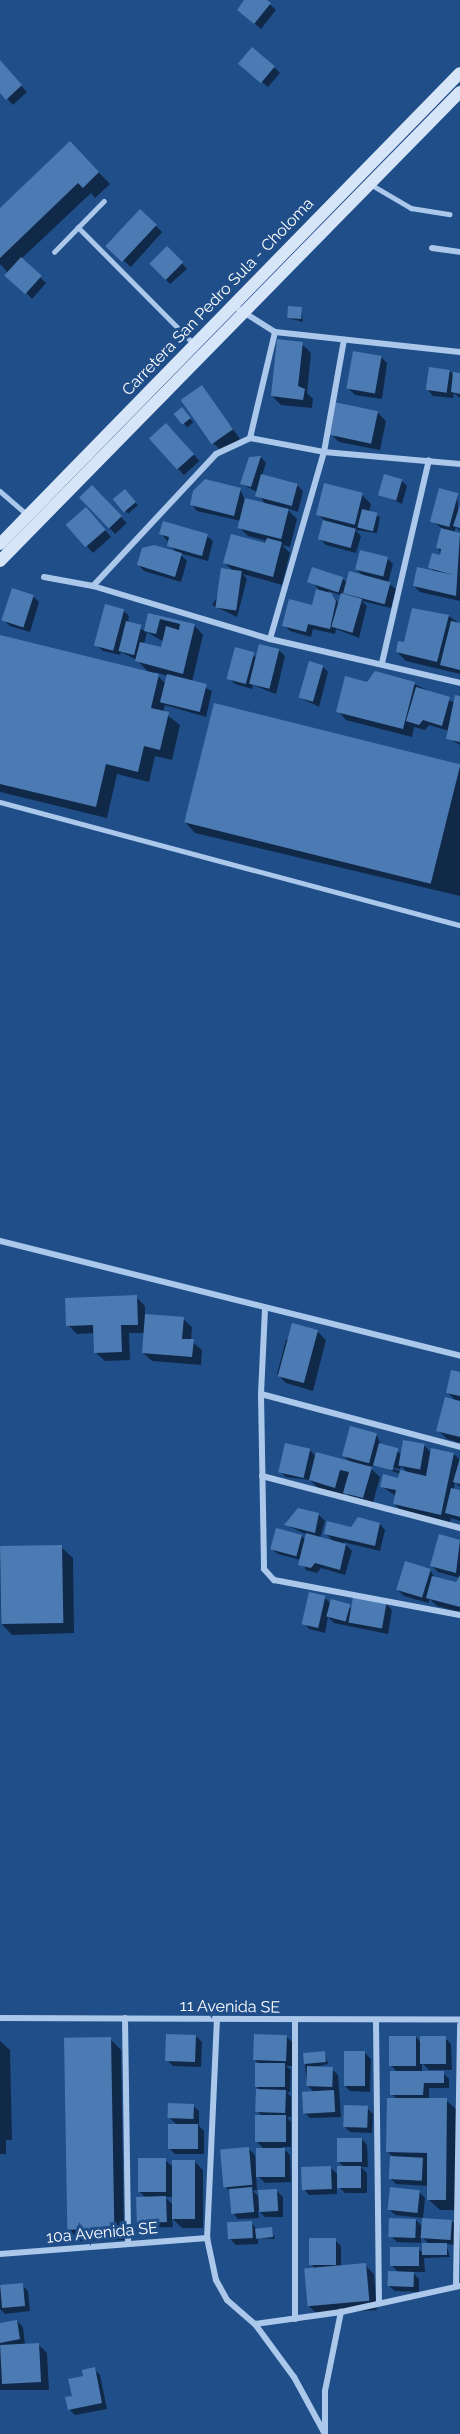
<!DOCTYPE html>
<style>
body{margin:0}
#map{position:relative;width:460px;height:2434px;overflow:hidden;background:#204e89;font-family:Raleway,sans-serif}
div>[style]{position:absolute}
.shadow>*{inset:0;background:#0007;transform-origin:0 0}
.building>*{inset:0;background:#4c7bb3;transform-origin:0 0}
.service>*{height:4.5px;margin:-2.25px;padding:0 2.25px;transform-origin:2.25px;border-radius:2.25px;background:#abc8eb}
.minor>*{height:6px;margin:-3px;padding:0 3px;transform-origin:3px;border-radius:3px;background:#abc8eb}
.secondary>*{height:12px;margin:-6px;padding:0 6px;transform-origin:6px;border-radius:6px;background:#d7e5f8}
span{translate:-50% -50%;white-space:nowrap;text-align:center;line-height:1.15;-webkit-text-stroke:6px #204e89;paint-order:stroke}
.street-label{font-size:16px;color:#fff}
</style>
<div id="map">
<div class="shadow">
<i style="clip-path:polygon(246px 0,265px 0,276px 10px,261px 29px,244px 15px)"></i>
<i style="clip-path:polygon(0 62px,27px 92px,13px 105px,0 91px)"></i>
<i style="clip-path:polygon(274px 67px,280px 73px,268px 87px,246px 69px)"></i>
<i style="clip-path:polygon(70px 143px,110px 184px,95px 198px,91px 193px,21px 259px,46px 283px,32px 299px,0 264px,0 210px)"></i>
<i style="left:140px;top:212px;width:30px;height:47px;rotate:42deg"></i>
<i style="clip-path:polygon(173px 253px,187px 269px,170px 284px,150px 263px)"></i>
<i style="clip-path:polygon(301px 308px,303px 322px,288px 318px)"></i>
<i style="clip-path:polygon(302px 344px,311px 353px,307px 393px,313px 399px,312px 408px,281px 405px,272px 396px)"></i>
<i style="clip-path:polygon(381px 357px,387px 363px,382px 399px,355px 395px,349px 389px)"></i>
<i style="clip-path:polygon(450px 371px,454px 376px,460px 374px,460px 398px,454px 393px,453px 398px,433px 396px,428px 390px)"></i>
<i style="clip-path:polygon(202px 387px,240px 439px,222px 451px,213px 443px)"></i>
<i style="left:181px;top:409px;width:18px;height:8px;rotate:47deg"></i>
<i style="clip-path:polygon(377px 412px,386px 421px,380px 450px,339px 442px,330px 433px)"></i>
<i style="left:166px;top:425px;width:49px;height:21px;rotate:47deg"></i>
<i style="clip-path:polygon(261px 457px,266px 463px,262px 475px,297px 485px,303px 491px,298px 512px,286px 508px,297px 519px,290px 547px,282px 545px,290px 553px,282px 585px,243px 574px,247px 579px,237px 617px,212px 605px,234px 572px,225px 563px,267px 541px,248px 536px,239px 527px,241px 521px,197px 511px,192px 505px,240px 489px,245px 500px,266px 505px,257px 492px,242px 484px)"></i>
<i style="clip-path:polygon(401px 480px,407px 486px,402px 504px,381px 494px)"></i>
<i style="left:92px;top:487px;width:50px;height:16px;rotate:46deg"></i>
<i style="left:125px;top:491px;width:19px;height:13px;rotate:47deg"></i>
<i style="clip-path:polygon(457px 494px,460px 531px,456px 527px,454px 533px,460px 535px,460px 601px,420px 592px,414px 586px,435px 573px,430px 567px,441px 556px,438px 547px,443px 529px,432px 521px)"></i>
<i style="clip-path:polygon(362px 495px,371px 504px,369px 512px,380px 517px,377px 533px,355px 530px,361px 536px,356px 553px,326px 545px,320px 539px,325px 521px,318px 514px)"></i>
<i style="clip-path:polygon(92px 515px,111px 537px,93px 553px,68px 525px)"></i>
<i style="clip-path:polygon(161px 533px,207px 536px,213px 541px,208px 561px,179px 553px,187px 561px,181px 582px,144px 571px,139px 565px,177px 553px)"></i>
<i style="clip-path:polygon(evenodd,387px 558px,393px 564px,388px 583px,396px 589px,391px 608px,362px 601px,367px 606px,359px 638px,336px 629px,335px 634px,313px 629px,311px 637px,290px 631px,284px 625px,313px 606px,318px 588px,310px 581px,342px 578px,347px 583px,365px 577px,357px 570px,387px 558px,328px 591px,343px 596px,340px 606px,337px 601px,328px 591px)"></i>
<i style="clip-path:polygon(33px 596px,39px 602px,30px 632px,10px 626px,4px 620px)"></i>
<i style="clip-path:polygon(evenodd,123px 610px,129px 616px,128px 623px,145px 631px,149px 614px,195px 626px,203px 635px,192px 682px,212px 691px,206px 717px,165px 705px,163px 712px,180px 725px,172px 760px,155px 756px,149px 782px,117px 774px,107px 818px,0 792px,0 637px,149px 673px,137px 660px,121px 652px,120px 655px,103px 651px,97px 645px,123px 610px,147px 632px,164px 642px,162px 649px,144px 644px,147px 632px,123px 610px,154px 672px,168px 676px,166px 684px,154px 672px)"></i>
<i style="clip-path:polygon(449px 616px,460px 624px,460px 674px,406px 661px,397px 652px)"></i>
<i style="clip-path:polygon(236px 649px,258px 658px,279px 650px,285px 656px,276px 694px,253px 685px,252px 689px,235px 684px,229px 678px)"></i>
<i style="clip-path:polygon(322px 666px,328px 672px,319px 707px,301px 698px)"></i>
<i style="clip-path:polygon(367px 683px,414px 684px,455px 703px,460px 698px,460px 745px,448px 738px,449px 731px,429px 725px,425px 730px,414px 727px,412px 737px,346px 720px,338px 711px)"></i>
<i style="clip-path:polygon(460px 767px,460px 896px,195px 833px,184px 821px)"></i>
<i style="clip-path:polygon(136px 1297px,145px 1306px,145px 1315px,183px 1319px,192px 1327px,191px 1341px,202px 1350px,201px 1365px,152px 1361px,143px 1353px,145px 1333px,129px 1333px,130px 1360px,105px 1361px,96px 1353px,95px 1333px,77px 1334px,68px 1325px)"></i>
<i style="clip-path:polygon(317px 1331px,326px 1340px,313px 1391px,286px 1383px,277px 1374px,286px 1340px)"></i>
<i style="clip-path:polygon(460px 1373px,460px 1443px,447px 1439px,438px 1430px,456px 1401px,447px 1392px)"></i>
<i style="clip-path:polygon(evenodd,377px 1435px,381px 1445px,402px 1454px,424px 1445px,431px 1453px,454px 1454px,460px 1460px,460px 1487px,455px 1482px,454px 1489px,460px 1491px,460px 1521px,451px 1518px,450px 1523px,403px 1512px,394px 1504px,396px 1496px,381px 1486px,399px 1480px,400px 1474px,376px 1465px,369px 1467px,380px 1477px,372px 1506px,354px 1501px,345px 1492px,344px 1495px,319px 1489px,310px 1480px,286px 1477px,280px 1471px,310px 1450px,316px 1457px,351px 1463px,344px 1456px,377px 1435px,381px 1465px,400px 1469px,401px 1466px,409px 1474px,381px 1465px)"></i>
<i style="clip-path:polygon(319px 1515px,325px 1521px,320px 1538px,334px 1542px,326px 1534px,380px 1524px,385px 1530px,380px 1551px,343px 1542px,352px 1551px,345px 1575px,321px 1568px,317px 1573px,306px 1570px,301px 1560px,278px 1554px,272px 1549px,302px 1536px,306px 1541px,308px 1535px,286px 1525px)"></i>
<i style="clip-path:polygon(440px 1536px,460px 1541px,460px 1578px,438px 1572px,432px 1566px)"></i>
<i style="clip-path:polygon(0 1547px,61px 1547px,73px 1558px,74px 1633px,12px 1635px,1px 1623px)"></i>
<i style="clip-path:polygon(430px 1570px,435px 1578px,456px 1584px,460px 1578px,460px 1612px,437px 1606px,430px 1599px,428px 1603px,404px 1596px,398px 1590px)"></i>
<i style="clip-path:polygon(325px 1598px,331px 1604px,353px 1609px,386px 1604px,392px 1610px,388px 1634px,334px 1623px,328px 1617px,325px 1633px,309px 1629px,304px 1623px)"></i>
<i style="clip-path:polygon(196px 2036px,202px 2042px,201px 2067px,173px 2066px,167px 2060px)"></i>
<i style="clip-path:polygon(286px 2036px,292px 2042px,292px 2066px,286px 2066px,291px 2070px,290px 2092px,287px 2092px,291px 2097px,291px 2117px,287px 2117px,291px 2122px,291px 2147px,282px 2147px,290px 2155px,291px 2182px,265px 2183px,257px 2175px,265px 2150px,256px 2141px,262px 2116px,257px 2111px,261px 2091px,256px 2086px,260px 2064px,255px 2060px)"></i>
<i style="clip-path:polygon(416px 2037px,422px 2044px,445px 2038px,451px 2044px,452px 2070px,429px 2070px,422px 2063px,422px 2073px,443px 2073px,449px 2079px,449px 2088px,429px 2088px,429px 2100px,446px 2100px,458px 2111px,456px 2210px,440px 2210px,428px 2199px,429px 2186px,396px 2184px,390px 2178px,392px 2156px,388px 2152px,397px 2099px,391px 2094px,397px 2072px,391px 2065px)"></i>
<i style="clip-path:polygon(110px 2039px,121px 2050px,124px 2240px,79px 2241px,68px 2229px)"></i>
<i style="clip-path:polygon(0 2041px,10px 2050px,12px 2140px,6px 2140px,6px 2154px,0 2154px)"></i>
<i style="clip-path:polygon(325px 2053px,328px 2064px,311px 2068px,332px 2069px,338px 2075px,341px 2117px,310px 2118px,304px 2112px,314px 2092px,307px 2085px,305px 2064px)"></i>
<i style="clip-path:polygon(365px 2053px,371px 2059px,370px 2092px,350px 2091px,344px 2085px)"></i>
<i style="clip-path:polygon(193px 2106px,199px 2111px,199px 2126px,204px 2131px,204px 2154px,175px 2154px,169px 2148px,177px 2125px,169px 2117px)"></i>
<i style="clip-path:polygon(367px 2108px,373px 2114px,372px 2133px,350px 2132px,344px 2126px)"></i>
<i style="clip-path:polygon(362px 2139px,367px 2145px,368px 2167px,361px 2167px,367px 2173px,367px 2193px,345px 2193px,337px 2185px,337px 2194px,309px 2195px,304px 2189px,330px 2167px,338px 2175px,345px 2167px,339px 2162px)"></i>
<i style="clip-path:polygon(249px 2149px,255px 2155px,257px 2190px,253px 2191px,259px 2197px,277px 2191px,283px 2197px,283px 2217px,265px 2217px,258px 2210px,259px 2218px,238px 2219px,233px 2213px,231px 2193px,225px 2186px)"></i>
<i style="clip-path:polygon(evenodd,165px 2160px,173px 2167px,194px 2161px,203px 2170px,203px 2228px,182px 2228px,172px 2218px,173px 2227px,145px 2228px,139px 2222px,146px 2198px,140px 2192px,165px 2160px,165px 2197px,173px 2197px,173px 2205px,165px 2197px)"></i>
<i style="clip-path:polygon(419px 2192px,425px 2198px,423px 2218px,395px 2215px,389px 2209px)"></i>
<i style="clip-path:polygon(416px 2220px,423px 2227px,452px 2221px,457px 2227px,457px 2245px,446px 2244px,450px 2257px,424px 2258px,425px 2272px,412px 2272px,419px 2279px,419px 2292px,395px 2291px,389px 2286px,399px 2273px,392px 2266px,418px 2249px,424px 2254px,430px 2245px,421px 2236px,421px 2243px,397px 2242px,391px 2236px)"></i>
<i style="clip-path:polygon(251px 2222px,257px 2230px,271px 2229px,275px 2239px,258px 2238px,258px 2244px,236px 2245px,230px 2239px)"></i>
<i style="clip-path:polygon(335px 2240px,341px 2246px,341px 2266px,365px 2265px,374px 2274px,377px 2310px,317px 2314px,308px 2305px,315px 2268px,311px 2264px)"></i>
<i style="clip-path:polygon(22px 2285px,28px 2291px,30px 2311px,5px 2314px,0 2309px,0 2287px)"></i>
<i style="clip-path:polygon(17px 2321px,23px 2327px,25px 2345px,38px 2344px,47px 2353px,49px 2390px,0 2390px,0 2324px)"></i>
<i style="clip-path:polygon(94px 2369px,100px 2375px,107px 2409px,75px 2415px,69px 2409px,73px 2397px)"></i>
</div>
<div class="building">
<i style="clip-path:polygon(244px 0,267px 0,271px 3px,254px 24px,237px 10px)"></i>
<i style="left:252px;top:47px;width:30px;height:22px;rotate:40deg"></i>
<i style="clip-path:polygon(0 60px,22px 85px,6px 100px,0 93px)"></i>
<i style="clip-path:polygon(70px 141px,99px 172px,83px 188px,78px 183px,0 258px,0 208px)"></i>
<i style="left:140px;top:209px;width:23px;height:51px;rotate:43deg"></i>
<i style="left:167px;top:246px;width:23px;height:25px;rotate:45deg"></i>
<i style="left:21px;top:257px;width:28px;height:25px;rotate:42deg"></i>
<i style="left:288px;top:306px;width:14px;height:12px;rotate:4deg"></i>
<i style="clip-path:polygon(277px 339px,303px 342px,298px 386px,305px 389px,303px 400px,271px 396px)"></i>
<i style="left:353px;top:351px;width:29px;height:38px;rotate:10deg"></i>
<i style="left:429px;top:367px;width:21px;height:23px;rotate:8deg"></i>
<i style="clip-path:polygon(453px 372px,460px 373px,460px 394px,451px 392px)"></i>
<i style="left:202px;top:385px;width:54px;height:26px;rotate:55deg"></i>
<i style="left:334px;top:402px;width:45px;height:33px;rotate:12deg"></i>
<i style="left:182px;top:407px;width:14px;height:11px;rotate:51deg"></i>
<i style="left:166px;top:423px;width:42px;height:23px;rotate:48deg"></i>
<i style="clip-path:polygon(261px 456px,251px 487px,240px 484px,249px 457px)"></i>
<i style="left:261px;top:474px;width:38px;height:23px;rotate:15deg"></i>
<i style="left:384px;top:474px;width:19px;height:22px;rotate:16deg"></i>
<i style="clip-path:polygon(205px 479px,241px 488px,234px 516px,190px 505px,193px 491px)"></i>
<i style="left:324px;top:483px;width:40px;height:33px;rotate:14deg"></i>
<i style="left:92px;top:485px;width:43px;height:18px;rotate:46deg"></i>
<i style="left:439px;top:488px;width:20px;height:35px;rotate:15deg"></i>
<i style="left:125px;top:489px;width:17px;height:16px;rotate:50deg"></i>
<i style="left:245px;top:498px;width:45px;height:31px;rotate:14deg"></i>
<i style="clip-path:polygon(460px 505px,460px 528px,453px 526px)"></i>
<i style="left:86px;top:507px;width:30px;height:27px;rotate:49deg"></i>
<i style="left:362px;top:509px;width:16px;height:19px;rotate:14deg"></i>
<i style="left:323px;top:520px;width:34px;height:20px;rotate:15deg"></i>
<i style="clip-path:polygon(163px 521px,208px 534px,202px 556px,167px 546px,169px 537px,159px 534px)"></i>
<i style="clip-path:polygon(441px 528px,460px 533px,456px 596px,413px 586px,417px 567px,454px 575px,428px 568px,432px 553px,440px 555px,441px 549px,436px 548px)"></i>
<i style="clip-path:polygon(231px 534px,265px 543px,267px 538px,282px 542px,273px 577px,223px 563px)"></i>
<i style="clip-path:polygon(154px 545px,182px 553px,175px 577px,137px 565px,142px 548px)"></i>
<i style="left:360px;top:550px;width:29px;height:20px;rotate:14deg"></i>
<i style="left:312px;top:567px;width:33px;height:16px;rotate:18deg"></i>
<i style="left:221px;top:568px;width:21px;height:40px;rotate:8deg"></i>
<i style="left:349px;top:571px;width:43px;height:23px;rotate:15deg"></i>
<i style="left:12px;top:588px;width:23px;height:34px;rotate:18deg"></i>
<i style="clip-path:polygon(316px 589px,331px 593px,336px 601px,330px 629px,308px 624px,306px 632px,282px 626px,289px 599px,312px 605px)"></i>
<i style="left:341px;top:593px;width:22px;height:35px;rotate:16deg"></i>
<i style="left:105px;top:604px;width:20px;height:43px;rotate:15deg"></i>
<i style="clip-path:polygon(412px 608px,449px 615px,437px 662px,396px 652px,398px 641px,404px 642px)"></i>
<i style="clip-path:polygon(148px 613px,195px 624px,183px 674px,135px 661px,140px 642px,161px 647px,166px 626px,179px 630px,180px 624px,160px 619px,156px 634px,144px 631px)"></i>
<i style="left:126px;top:621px;width:16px;height:31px;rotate:14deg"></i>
<i style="clip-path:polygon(451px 621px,460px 623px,460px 670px,440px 665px)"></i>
<i style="clip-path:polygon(0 635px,159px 674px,151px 708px,169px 712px,160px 750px,144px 746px,138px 772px,106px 764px,96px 807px,0 784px)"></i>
<i style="left:259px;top:644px;width:21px;height:41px;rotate:14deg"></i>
<i style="left:235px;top:647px;width:20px;height:33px;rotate:15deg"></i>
<i style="left:309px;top:661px;width:15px;height:38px;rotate:16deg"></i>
<i style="clip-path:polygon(375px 671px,415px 682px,403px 729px,336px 712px,345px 676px,367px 682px)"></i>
<i style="left:167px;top:674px;width:41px;height:29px;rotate:14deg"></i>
<i style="clip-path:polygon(416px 687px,450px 697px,442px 726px,423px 720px,419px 725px,406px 721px)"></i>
<i style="clip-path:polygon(455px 695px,460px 696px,460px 742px,446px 739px)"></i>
<i style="left:214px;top:703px;width:254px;height:123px;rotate:14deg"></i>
<i style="clip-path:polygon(137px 1295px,138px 1325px,121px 1325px,122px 1352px,94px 1353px,93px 1325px,66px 1326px,65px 1298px)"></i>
<i style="clip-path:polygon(145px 1314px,184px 1317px,182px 1339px,194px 1339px,192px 1357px,142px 1353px)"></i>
<i style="left:292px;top:1323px;width:27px;height:55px;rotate:15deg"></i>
<i style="clip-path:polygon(451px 1370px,460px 1372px,460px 1396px,446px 1393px)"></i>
<i style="clip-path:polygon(445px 1397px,460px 1401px,460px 1437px,436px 1431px)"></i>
<i style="left:350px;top:1426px;width:28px;height:31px;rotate:15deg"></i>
<i style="left:403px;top:1440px;width:22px;height:26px;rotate:10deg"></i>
<i style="left:285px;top:1443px;width:26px;height:30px;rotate:13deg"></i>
<i style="left:379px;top:1443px;width:20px;height:23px;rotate:15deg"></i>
<i style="clip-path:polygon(431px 1448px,454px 1453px,441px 1515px,393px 1504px,396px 1490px,380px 1487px,383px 1474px,398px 1478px,400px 1470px,426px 1476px)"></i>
<i style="clip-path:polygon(316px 1452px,372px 1467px,363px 1498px,343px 1493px,349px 1472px,340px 1470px,335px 1488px,309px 1480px)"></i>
<i style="clip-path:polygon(460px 1458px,460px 1484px,453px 1482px)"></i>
<i style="clip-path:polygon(451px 1488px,460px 1490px,460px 1517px,445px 1513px)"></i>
<i style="clip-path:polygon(298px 1508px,319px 1513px,315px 1533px,284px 1525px)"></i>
<i style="clip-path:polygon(358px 1517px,380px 1523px,375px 1546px,324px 1534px,327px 1521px,351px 1527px)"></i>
<i style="left:276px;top:1528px;width:27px;height:22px;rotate:15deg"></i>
<i style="clip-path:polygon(306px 1533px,346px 1544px,340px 1570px,315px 1563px,311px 1568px,298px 1565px)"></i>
<i style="clip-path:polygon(439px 1534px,460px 1540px,456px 1573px,430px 1566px)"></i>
<i style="left:62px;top:1545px;width:78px;height:62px;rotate:89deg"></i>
<i style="left:405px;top:1561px;width:27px;height:30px;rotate:17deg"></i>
<i style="clip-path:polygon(460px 1575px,460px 1607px,426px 1598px,432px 1576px,456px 1582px)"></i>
<i style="left:309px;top:1592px;width:17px;height:33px;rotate:13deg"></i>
<i style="left:353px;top:1597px;width:34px;height:26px;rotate:10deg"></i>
<i style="left:331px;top:1599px;width:20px;height:18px;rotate:15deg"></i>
<i style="left:166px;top:2034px;width:30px;height:27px;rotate:2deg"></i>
<i style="left:254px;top:2034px;width:33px;height:26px;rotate:2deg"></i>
<i style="left:389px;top:2036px;width:27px;height:30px"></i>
<i style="left:446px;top:2036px;width:28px;height:26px;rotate:90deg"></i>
<i style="left:111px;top:2037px;width:192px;height:47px;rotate:89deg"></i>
<i style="left:325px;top:2051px;width:11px;height:22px;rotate:85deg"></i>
<i style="left:344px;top:2051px;width:21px;height:35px"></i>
<i style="left:255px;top:2063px;width:30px;height:24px"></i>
<i style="left:307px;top:2066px;width:26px;height:20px;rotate:2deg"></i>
<i style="clip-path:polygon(390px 2071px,444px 2071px,444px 2083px,424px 2083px,423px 2095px,390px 2095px)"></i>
<i style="left:256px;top:2089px;width:30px;height:23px;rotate:2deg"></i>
<i style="left:334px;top:2090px;width:22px;height:32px;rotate:87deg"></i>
<i style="clip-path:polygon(387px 2098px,447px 2098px,446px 2200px,427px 2200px,427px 2153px,386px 2152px)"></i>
<i style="left:168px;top:2103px;width:26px;height:15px;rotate:2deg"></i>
<i style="left:344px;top:2105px;width:24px;height:22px;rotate:2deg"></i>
<i style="left:255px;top:2115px;width:31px;height:27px"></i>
<i style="left:168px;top:2124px;width:30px;height:25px"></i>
<i style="left:337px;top:2138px;width:25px;height:24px"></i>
<i style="left:249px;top:2147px;width:38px;height:29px;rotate:85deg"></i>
<i style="left:285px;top:2148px;width:29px;height:29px;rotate:90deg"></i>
<i style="left:390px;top:2156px;width:33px;height:23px;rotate:3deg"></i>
<i style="left:138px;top:2158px;width:28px;height:34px"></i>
<i style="left:172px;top:2160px;width:23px;height:59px"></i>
<i style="left:331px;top:2166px;width:23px;height:30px;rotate:88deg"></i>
<i style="left:337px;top:2166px;width:24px;height:22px"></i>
<i style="left:252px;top:2187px;width:25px;height:23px;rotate:85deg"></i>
<i style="left:390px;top:2187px;width:30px;height:23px;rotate:6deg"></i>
<i style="left:277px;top:2189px;width:22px;height:19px;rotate:87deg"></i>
<i style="left:166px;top:2196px;width:26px;height:30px;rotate:88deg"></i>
<i style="left:389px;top:2218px;width:27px;height:19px;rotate:2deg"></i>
<i style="left:422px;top:2218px;width:30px;height:20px;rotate:4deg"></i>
<i style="left:252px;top:2221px;width:17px;height:25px;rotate:87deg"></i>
<i style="left:272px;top:2227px;width:10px;height:17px;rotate:84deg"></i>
<i style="left:309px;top:2238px;width:27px;height:27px"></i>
<i style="left:422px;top:2243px;width:25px;height:12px"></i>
<i style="left:419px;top:2247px;width:19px;height:29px;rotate:90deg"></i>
<i style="left:366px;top:2263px;width:38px;height:62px;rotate:85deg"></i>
<i style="left:388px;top:2271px;width:26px;height:15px;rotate:2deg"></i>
<i style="left:23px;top:2283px;width:23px;height:23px;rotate:85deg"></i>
<i style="clip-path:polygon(17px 2320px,20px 2339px,0 2343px,0 2323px)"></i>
<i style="left:39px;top:2343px;width:39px;height:39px;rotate:87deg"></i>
<i style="clip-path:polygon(95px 2367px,102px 2403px,68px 2410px,65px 2397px,72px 2396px,68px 2379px,83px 2376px,82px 2370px)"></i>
</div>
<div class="service">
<i style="left:370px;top:184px;width:48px;rotate:30.3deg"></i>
<i style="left:411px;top:208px;width:39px;rotate:9deg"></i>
<i style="left:78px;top:227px;width:163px;rotate:45.2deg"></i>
<i style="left:54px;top:252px;width:71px;rotate:-45.6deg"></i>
<i style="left:0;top:491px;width:35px;rotate:41deg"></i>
<i style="left:0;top:802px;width:476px;rotate:15deg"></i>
</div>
<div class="minor">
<i style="left:432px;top:248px;width:28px;rotate:8deg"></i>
<i style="left:234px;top:306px;width:49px;rotate:32.4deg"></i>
<i style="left:275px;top:332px;width:186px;rotate:6.2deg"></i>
<i style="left:250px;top:438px;width:75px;rotate:10.7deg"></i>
<i style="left:324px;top:452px;width:137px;rotate:5deg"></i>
<i style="left:44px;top:577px;width:50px;rotate:10.4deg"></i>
<i style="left:93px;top:586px;width:185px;rotate:16.7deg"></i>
<i style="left:270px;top:639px;width:195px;rotate:13deg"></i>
<i style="left:93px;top:586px;width:180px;rotate:-47deg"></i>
<i style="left:216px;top:454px;width:38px;rotate:-25deg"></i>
<i style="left:250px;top:438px;width:109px;rotate:-76.7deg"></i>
<i style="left:270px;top:639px;width:195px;rotate:-73.9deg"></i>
<i style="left:324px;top:452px;width:114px;rotate:-79.9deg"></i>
<i style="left:382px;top:663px;width:208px;rotate:-77deg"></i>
<i style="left:0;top:1241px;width:474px;rotate:14deg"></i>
<i style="left:265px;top:1309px;width:85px;rotate:92.7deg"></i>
<i style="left:261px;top:1394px;width:175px;rotate:89deg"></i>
<i style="left:264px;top:1569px;width:15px;rotate:48deg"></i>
<i style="left:274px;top:1580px;width:189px;rotate:10.7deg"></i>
<i style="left:261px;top:1394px;width:206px;rotate:14.9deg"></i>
<i style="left:262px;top:1476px;width:205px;rotate:14.7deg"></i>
<i style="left:0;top:2018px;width:460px;rotate:0.2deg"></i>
<i style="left:125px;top:2018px;width:226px;rotate:89.2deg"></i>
<i style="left:217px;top:2019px;width:219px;rotate:92.6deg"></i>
<i style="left:207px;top:2238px;width:43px;rotate:77.9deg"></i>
<i style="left:216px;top:2280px;width:23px;rotate:61deg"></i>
<i style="left:227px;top:2300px;width:37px;rotate:41deg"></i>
<i style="left:255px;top:2324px;width:87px;rotate:-7.9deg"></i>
<i style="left:341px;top:2312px;width:122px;rotate:-12.3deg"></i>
<i style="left:376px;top:2020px;width:283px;rotate:89.4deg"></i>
<i style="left:0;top:2254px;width:208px;rotate:-4.4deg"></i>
<i style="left:456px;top:2286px;width:261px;rotate:-89.1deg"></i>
<i style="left:295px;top:2319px;width:298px;rotate:-90deg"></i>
<i style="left:255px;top:2324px;width:66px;rotate:53.7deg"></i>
<i style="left:294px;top:2377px;width:65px;rotate:61.5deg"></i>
<i style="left:325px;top:2432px;width:41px;rotate:-90deg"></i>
<i style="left:325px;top:2391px;width:81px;rotate:-78.6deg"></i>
</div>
<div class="secondary">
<i style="left:0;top:544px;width:658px;rotate:-45.68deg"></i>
<i style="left:0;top:561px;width:657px;rotate:-45.56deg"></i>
</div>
<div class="street-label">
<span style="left:218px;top:297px;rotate:-46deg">Carretera San Pedro Sula - Choloma</span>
<span style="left:230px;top:2007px;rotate:1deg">11 Avenida SE</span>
<span style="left:102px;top:2233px;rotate:-5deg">10a Avenida SE</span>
</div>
</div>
